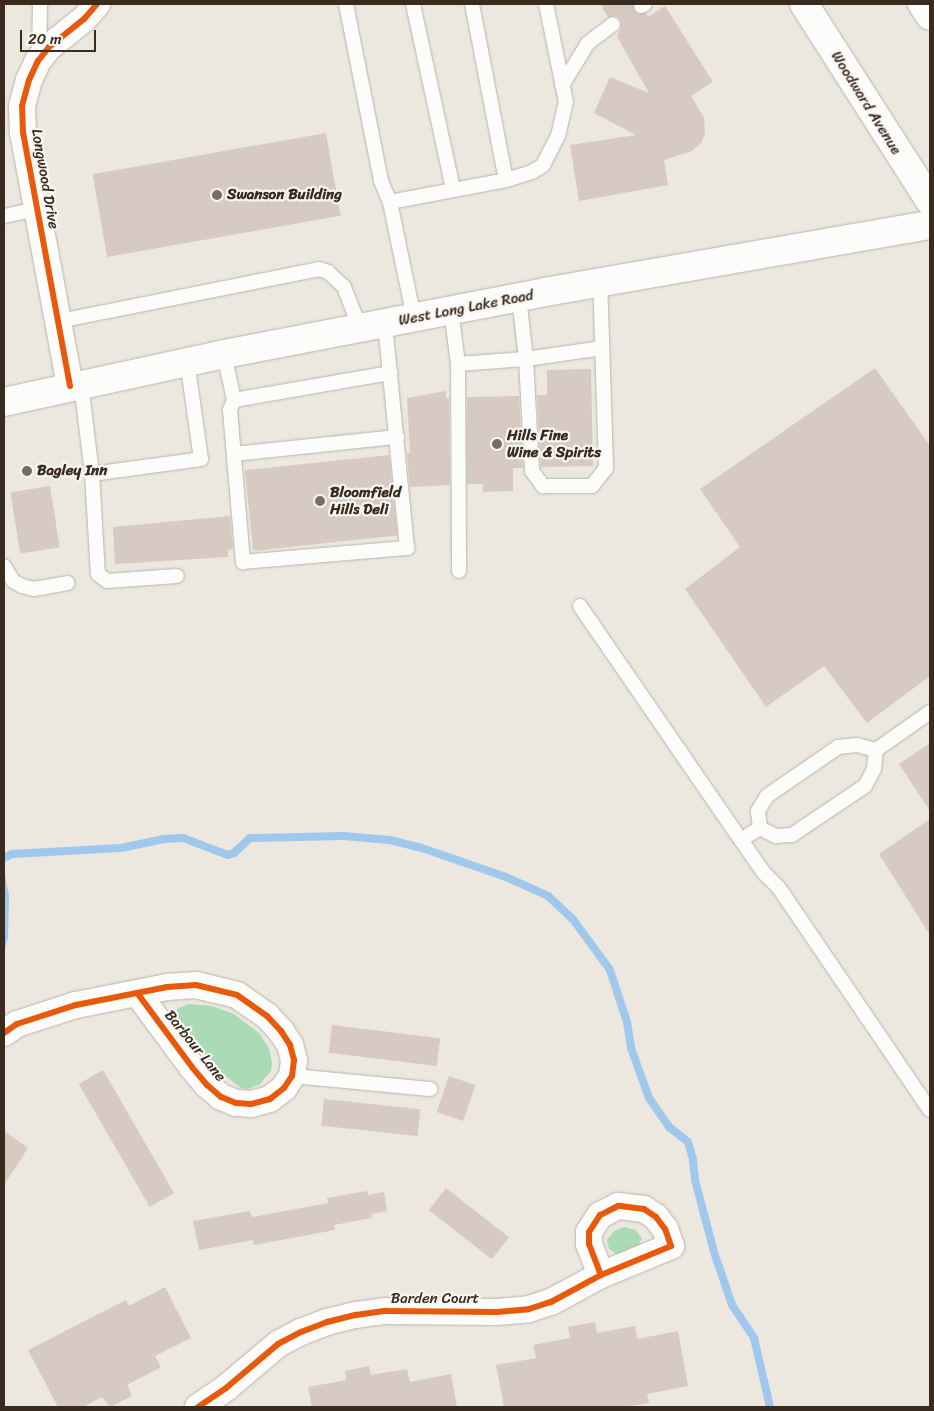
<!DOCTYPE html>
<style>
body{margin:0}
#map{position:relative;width:934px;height:1411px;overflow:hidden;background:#ece8df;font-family:Sriracha,sans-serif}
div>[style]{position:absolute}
.green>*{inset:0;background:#abdab6}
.water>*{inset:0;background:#a0c7ec}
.stream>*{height:8px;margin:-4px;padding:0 4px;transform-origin:4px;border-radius:4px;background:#a0c7ec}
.building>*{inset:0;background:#d7cac2;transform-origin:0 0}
.roads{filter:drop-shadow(0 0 1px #b8b4ad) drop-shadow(0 0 1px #b8b4ad)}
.service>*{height:14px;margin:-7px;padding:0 7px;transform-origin:7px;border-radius:7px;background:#fcfcfa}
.minor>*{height:26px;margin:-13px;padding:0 13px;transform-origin:13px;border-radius:13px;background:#fcfcfa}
.secondary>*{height:28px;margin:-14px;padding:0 14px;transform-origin:14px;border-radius:14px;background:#fcfcfa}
.primary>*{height:28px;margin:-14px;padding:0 14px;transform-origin:14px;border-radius:14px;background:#fcfcfa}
.cycleway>*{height:6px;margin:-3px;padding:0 3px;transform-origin:3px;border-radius:3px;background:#e8590c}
.dots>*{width:14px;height:14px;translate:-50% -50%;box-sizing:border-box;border:2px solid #f6f6f2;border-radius:50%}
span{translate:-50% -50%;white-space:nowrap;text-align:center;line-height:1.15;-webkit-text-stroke:4.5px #f6f6f2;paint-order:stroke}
.street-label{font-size:15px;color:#3b2a1e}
.poi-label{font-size:15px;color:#3b2a1e;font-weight:700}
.left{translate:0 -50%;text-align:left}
.frame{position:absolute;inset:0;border:5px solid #3b2a1e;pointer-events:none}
.scale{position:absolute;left:20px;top:30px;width:76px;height:22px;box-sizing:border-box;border:2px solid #3b2a1e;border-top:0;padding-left:6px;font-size:15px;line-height:18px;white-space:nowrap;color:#3b2a1e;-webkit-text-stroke:4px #f6f6f2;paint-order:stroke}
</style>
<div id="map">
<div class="green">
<i style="clip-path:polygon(188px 1004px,212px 1006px,234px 1014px,259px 1033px,269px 1048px,272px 1063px,271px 1071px,260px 1084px,248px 1089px,241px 1088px,225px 1076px,205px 1056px,176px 1020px,177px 1009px)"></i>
<i style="clip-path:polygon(624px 1227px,636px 1230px,642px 1239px,637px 1247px,616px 1254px,609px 1249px,607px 1240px,614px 1231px)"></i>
</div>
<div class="water">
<i style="clip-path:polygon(4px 871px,9px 896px,8px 937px,4px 952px)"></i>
</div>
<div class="stream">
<i style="left:4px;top:858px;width:9px;rotate:-27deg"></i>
<i style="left:12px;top:854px;width:109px;rotate:-3.2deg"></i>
<i style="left:121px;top:848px;width:44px;rotate:-11.8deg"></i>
<i style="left:164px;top:839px;width:19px;rotate:-3deg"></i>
<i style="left:183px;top:838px;width:48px;rotate:20.7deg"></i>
<i style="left:228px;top:855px;width:6px;rotate:-18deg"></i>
<i style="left:234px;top:853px;width:22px;rotate:-43deg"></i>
<i style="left:250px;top:838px;width:93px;rotate:-1.2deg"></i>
<i style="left:343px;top:836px;width:47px;rotate:4.9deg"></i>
<i style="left:390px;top:840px;width:30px;rotate:14deg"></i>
<i style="left:419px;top:847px;width:92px;rotate:19deg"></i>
<i style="left:506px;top:877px;width:46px;rotate:24.3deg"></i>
<i style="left:548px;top:896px;width:33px;rotate:43deg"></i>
<i style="left:572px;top:918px;width:64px;rotate:53.8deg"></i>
<i style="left:610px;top:970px;width:55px;rotate:71.9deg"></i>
<i style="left:627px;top:1022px;width:26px;rotate:81deg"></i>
<i style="left:631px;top:1048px;width:53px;rotate:70.2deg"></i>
<i style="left:649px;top:1098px;width:35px;rotate:55deg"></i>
<i style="left:669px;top:1127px;width:24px;rotate:38deg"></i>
<i style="left:688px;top:1142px;width:19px;rotate:74deg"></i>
<i style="left:693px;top:1160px;width:20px;rotate:84deg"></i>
<i style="left:695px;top:1180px;width:74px;rotate:75.2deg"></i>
<i style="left:714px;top:1252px;width:56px;rotate:71.2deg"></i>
<i style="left:732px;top:1305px;width:40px;rotate:56deg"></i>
<i style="left:754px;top:1338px;width:71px;rotate:76.9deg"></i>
</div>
<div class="building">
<i style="clip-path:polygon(600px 4px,633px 4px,636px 13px,646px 13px,648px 17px,665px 6px,713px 82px,691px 96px,704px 118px,705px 134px,701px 143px,692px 151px,664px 160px,668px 185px,579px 201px,570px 145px,636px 135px,594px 113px,610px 77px,649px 93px,617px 37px,621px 27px,620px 19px,616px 16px,608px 17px)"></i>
<i style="left:326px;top:133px;width:84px;height:237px;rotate:80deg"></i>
<i style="clip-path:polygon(875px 368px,930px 446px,930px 676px,867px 723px,824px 666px,766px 707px,685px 589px,740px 547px,700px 489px)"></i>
<i style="clip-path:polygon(591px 369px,593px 466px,541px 467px,537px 395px,547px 395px,547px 370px)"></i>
<i style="clip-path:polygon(446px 391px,446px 398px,449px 398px,450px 485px,410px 487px,407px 453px,410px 453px,407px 398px)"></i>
<i style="clip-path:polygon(519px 396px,523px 468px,513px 468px,513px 491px,483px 492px,483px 484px,467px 484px,467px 397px)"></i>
<i style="left:389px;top:455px;width:81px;height:145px;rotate:84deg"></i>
<i style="left:50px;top:486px;width:62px;height:40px;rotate:81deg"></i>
<i style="clip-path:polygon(230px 516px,233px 549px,228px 550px,228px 557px,115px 564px,113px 527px)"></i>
<i style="clip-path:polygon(930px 743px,930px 811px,899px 764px)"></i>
<i style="clip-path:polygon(930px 819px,930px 935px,879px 854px)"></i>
<i style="left:332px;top:1025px;width:109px;height:28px;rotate:7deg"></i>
<i style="left:103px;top:1070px;width:142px;height:28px;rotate:60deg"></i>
<i style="left:449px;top:1076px;width:28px;height:38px;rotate:19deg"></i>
<i style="left:324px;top:1099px;width:97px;height:27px;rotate:6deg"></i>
<i style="clip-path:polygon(4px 1131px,28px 1148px,4px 1185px)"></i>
<i style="left:446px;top:1188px;width:80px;height:28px;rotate:38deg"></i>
<i style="clip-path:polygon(367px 1191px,368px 1195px,384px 1192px,387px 1211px,371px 1214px,372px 1218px,334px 1225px,335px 1230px,254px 1245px,253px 1240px,199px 1250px,193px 1221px,250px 1211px,252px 1217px,328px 1203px,327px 1198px)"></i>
<i style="clip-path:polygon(165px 1287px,191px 1338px,155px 1356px,161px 1367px,127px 1385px,132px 1396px,110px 1407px,102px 1397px,83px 1407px,58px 1407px,28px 1350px,126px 1300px,129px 1306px)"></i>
<i style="clip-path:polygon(595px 1322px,597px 1333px,635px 1326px,637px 1339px,678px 1331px,688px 1386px,647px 1394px,649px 1403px,625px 1407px,504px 1407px,496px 1365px,536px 1358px,533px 1345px,570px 1338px,568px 1327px)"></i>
<i style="clip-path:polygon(369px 1366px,371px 1375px,407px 1369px,410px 1382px,451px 1374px,457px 1407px,312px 1407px,308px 1387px,346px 1380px,345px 1371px)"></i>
</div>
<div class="roads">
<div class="service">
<i style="left:346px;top:4px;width:180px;rotate:78.8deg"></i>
<i style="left:381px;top:181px;width:23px;rotate:67deg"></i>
<i style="left:390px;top:202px;width:118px;rotate:78.3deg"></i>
<i style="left:413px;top:4px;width:189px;rotate:77.8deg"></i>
<i style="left:472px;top:4px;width:179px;rotate:79.1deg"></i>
<i style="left:641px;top:6px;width:4px;rotate:-27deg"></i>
<i style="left:39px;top:56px;width:52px;rotate:-88.9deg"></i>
<i style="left:562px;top:85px;width:49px;rotate:-58.2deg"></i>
<i style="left:588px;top:43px;width:31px;rotate:-37deg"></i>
<i style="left:390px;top:202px;width:118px;rotate:-10.7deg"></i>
<i style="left:506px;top:180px;width:27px;rotate:-17deg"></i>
<i style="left:532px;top:172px;width:13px;rotate:-32deg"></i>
<i style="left:543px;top:165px;width:33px;rotate:-63deg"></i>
<i style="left:558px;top:136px;width:35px;rotate:-77deg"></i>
<i style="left:566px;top:102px;width:100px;rotate:-101.5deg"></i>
<i style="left:4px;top:216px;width:34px;rotate:-12deg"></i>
<i style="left:519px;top:297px;width:62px;rotate:83.6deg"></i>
<i style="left:526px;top:359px;width:112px;rotate:86.9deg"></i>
<i style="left:532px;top:471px;width:19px;rotate:54deg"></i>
<i style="left:543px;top:486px;width:49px"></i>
<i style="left:592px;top:486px;width:23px;rotate:-52deg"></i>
<i style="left:606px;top:468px;width:186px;rotate:-91.8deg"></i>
<i style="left:451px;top:310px;width:54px;rotate:82.6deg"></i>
<i style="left:458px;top:364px;width:68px;rotate:-4.2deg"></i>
<i style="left:526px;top:359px;width:77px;rotate:-8.2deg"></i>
<i style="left:59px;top:321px;width:265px;rotate:-11.3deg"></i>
<i style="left:319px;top:269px;width:9px;rotate:18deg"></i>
<i style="left:328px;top:272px;width:22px;rotate:43deg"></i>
<i style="left:344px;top:287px;width:44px;rotate:68.7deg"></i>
<i style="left:224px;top:354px;width:47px;rotate:77.7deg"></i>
<i style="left:234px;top:400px;width:11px;rotate:112deg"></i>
<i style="left:230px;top:410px;width:153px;rotate:85.1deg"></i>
<i style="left:243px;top:562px;width:165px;rotate:-4.9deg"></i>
<i style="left:407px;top:548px;width:226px;rotate:-95.6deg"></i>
<i style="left:458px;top:364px;width:207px;rotate:89.7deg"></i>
<i style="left:81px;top:384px;width:91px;rotate:83deg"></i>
<i style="left:92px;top:474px;width:100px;rotate:86.6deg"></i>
<i style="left:98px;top:574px;width:11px;rotate:38deg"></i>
<i style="left:107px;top:581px;width:70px;rotate:-4.1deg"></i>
<i style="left:234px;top:400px;width:159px;rotate:-9.8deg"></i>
<i style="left:234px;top:454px;width:164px;rotate:-6deg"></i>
<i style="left:92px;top:474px;width:110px;rotate:-7.8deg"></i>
<i style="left:201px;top:459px;width:99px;rotate:-98.1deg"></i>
<i style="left:4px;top:566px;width:17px;rotate:59deg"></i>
<i style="left:13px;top:581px;width:10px;rotate:29deg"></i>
<i style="left:22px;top:586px;width:12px;rotate:14deg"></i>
<i style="left:34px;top:589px;width:34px;rotate:-10deg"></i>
<i style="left:580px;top:606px;width:284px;rotate:55.5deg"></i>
<i style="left:760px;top:828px;width:22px;rotate:148deg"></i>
<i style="left:741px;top:840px;width:40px;rotate:55.1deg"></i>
<i style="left:764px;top:873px;width:21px;rotate:45deg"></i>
<i style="left:779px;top:888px;width:268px;rotate:55.8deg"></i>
<i style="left:760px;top:828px;width:18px;rotate:27deg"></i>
<i style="left:776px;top:836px;width:16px;rotate:-4deg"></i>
<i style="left:792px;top:835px;width:88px;rotate:-33.9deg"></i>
<i style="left:865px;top:786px;width:19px;rotate:-62deg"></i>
<i style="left:874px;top:769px;width:19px;rotate:-84deg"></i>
<i style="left:876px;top:750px;width:66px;rotate:-35.1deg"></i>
<i style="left:760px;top:828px;width:17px;rotate:-97deg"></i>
<i style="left:758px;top:811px;width:17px;rotate:-59deg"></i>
<i style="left:767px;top:796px;width:86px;rotate:-34.6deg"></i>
<i style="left:838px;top:747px;width:19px;rotate:-6deg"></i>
<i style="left:857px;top:745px;width:20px;rotate:15deg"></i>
<i style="left:292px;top:1076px;width:139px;rotate:5.4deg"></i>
</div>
<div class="minor">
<i style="left:70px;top:386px;width:257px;rotate:-100.5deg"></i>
<i style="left:23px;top:133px;width:27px;rotate:-92deg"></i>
<i style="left:22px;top:106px;width:27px;rotate:-75deg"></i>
<i style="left:29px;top:80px;width:21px;rotate:-65deg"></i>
<i style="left:38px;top:61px;width:18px;rotate:-52deg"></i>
<i style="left:49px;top:47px;width:45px;rotate:-38.7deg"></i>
<i style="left:84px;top:19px;width:20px;rotate:-49deg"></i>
<i style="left:4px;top:1033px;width:16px;rotate:-35deg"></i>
<i style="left:17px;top:1024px;width:62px;rotate:-17.9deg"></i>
<i style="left:76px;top:1005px;width:93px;rotate:-11.2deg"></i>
<i style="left:167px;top:987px;width:29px;rotate:-4deg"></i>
<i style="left:196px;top:985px;width:42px;rotate:13.7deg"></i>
<i style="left:237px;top:995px;width:37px;rotate:35deg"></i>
<i style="left:267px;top:1016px;width:21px;rotate:47deg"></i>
<i style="left:281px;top:1031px;width:17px;rotate:57deg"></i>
<i style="left:290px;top:1045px;width:16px;rotate:75deg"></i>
<i style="left:294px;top:1060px;width:16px;rotate:97deg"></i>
<i style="left:292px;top:1076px;width:14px;rotate:124deg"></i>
<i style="left:284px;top:1088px;width:18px;rotate:142deg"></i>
<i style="left:270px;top:1099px;width:20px;rotate:165deg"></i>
<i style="left:251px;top:1104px;width:15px;rotate:-176deg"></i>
<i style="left:236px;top:1103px;width:16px;rotate:-158deg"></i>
<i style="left:221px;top:1097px;width:18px;rotate:-139deg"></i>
<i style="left:207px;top:1085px;width:23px;rotate:-130deg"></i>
<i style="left:192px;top:1067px;width:91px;rotate:-126.5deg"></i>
<i style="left:198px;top:1407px;width:34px;rotate:-34deg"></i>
<i style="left:226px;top:1388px;width:68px;rotate:-40.2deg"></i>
<i style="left:278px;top:1344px;width:26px;rotate:-28deg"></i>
<i style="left:301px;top:1332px;width:28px;rotate:-21deg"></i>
<i style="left:327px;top:1322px;width:30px;rotate:-14deg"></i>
<i style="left:356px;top:1315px;width:30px;rotate:-8deg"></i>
<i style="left:386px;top:1311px;width:111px;rotate:0.5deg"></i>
<i style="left:497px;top:1312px;width:32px;rotate:-5deg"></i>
<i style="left:529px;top:1309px;width:23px;rotate:-18deg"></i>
<i style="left:551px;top:1302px;width:57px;rotate:-28.4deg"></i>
<i style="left:601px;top:1275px;width:76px;rotate:-22.5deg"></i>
<i style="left:671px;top:1246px;width:18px;rotate:-109deg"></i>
<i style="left:665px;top:1229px;width:15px;rotate:-127deg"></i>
<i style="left:656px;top:1217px;width:14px;rotate:-146deg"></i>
<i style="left:644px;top:1209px;width:26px;rotate:-173deg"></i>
<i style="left:618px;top:1206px;width:20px;rotate:153deg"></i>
<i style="left:600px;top:1215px;width:20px;rotate:123deg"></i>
<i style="left:589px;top:1232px;width:12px;rotate:90deg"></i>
<i style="left:589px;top:1244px;width:33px;rotate:69deg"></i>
</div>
<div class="secondary">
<i style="left:4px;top:402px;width:225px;rotate:-12.3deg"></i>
<i style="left:224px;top:354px;width:327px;rotate:-10.9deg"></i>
<i style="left:545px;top:292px;width:391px;rotate:-9.9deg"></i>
</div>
<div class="primary">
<i style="left:804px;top:4px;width:234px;rotate:57.4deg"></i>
<i style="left:922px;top:4px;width:14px;rotate:56deg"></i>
</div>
</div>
<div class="cycleway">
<i style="left:70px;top:386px;width:257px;rotate:-100.5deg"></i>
<i style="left:23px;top:133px;width:27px;rotate:-92deg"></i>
<i style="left:22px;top:106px;width:27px;rotate:-75deg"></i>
<i style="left:29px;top:80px;width:21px;rotate:-65deg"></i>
<i style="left:38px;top:61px;width:18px;rotate:-52deg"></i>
<i style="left:49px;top:47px;width:45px;rotate:-38.7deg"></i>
<i style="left:84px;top:19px;width:20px;rotate:-49deg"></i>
<i style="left:4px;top:1033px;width:16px;rotate:-35deg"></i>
<i style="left:17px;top:1024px;width:62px;rotate:-17.9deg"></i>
<i style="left:76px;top:1005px;width:93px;rotate:-11.2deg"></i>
<i style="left:167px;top:987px;width:29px;rotate:-4deg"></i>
<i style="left:196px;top:985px;width:42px;rotate:13.7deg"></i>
<i style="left:237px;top:995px;width:37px;rotate:35deg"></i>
<i style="left:267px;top:1016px;width:21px;rotate:47deg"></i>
<i style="left:281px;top:1031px;width:17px;rotate:57deg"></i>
<i style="left:290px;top:1045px;width:16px;rotate:75deg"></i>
<i style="left:294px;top:1060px;width:16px;rotate:97deg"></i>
<i style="left:292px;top:1076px;width:14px;rotate:124deg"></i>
<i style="left:284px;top:1088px;width:18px;rotate:142deg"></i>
<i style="left:270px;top:1099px;width:20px;rotate:165deg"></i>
<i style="left:251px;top:1104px;width:15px;rotate:-176deg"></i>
<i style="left:236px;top:1103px;width:16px;rotate:-158deg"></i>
<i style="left:221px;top:1097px;width:18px;rotate:-139deg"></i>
<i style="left:207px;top:1085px;width:23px;rotate:-130deg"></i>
<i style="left:192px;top:1067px;width:91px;rotate:-126.5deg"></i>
<i style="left:198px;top:1407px;width:34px;rotate:-34deg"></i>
<i style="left:226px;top:1388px;width:68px;rotate:-40.2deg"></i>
<i style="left:278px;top:1344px;width:26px;rotate:-28deg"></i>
<i style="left:301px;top:1332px;width:28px;rotate:-21deg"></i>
<i style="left:327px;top:1322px;width:30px;rotate:-14deg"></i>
<i style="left:356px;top:1315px;width:30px;rotate:-8deg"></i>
<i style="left:386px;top:1311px;width:111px;rotate:0.5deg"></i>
<i style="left:497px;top:1312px;width:32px;rotate:-5deg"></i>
<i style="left:529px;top:1309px;width:23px;rotate:-18deg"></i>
<i style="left:551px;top:1302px;width:57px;rotate:-28.4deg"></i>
<i style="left:601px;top:1275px;width:76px;rotate:-22.5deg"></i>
<i style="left:671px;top:1246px;width:18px;rotate:-109deg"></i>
<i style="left:665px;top:1229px;width:15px;rotate:-127deg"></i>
<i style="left:656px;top:1217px;width:14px;rotate:-146deg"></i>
<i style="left:644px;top:1209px;width:26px;rotate:-173deg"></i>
<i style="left:618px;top:1206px;width:20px;rotate:153deg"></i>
<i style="left:600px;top:1215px;width:20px;rotate:123deg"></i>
<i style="left:589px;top:1232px;width:12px;rotate:90deg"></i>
<i style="left:589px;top:1244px;width:33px;rotate:69deg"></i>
</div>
<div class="dots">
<i style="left:217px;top:195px;background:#796c62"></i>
<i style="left:497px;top:444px;background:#796c62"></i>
<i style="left:27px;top:471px;background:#796c62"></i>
<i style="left:320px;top:501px;background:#796c62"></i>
</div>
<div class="street-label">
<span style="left:866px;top:103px;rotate:58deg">Woodward Avenue</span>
<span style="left:45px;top:179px;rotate:80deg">Longwood Drive</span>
<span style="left:466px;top:308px;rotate:-11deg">West Long Lake Road</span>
<span style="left:195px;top:1046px;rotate:51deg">Barbour Lane</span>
<span style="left:435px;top:1299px">Barden Court</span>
</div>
<div class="poi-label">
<span class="left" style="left:227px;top:195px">Swanson Building</span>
<span class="left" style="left:507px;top:444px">Hills Fine<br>Wine &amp; Spirits</span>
<span class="left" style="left:37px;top:471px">Bagley Inn</span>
<span class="left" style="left:330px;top:501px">Bloomfield<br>Hills Deli</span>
</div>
<div class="frame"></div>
<div class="scale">20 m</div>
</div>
